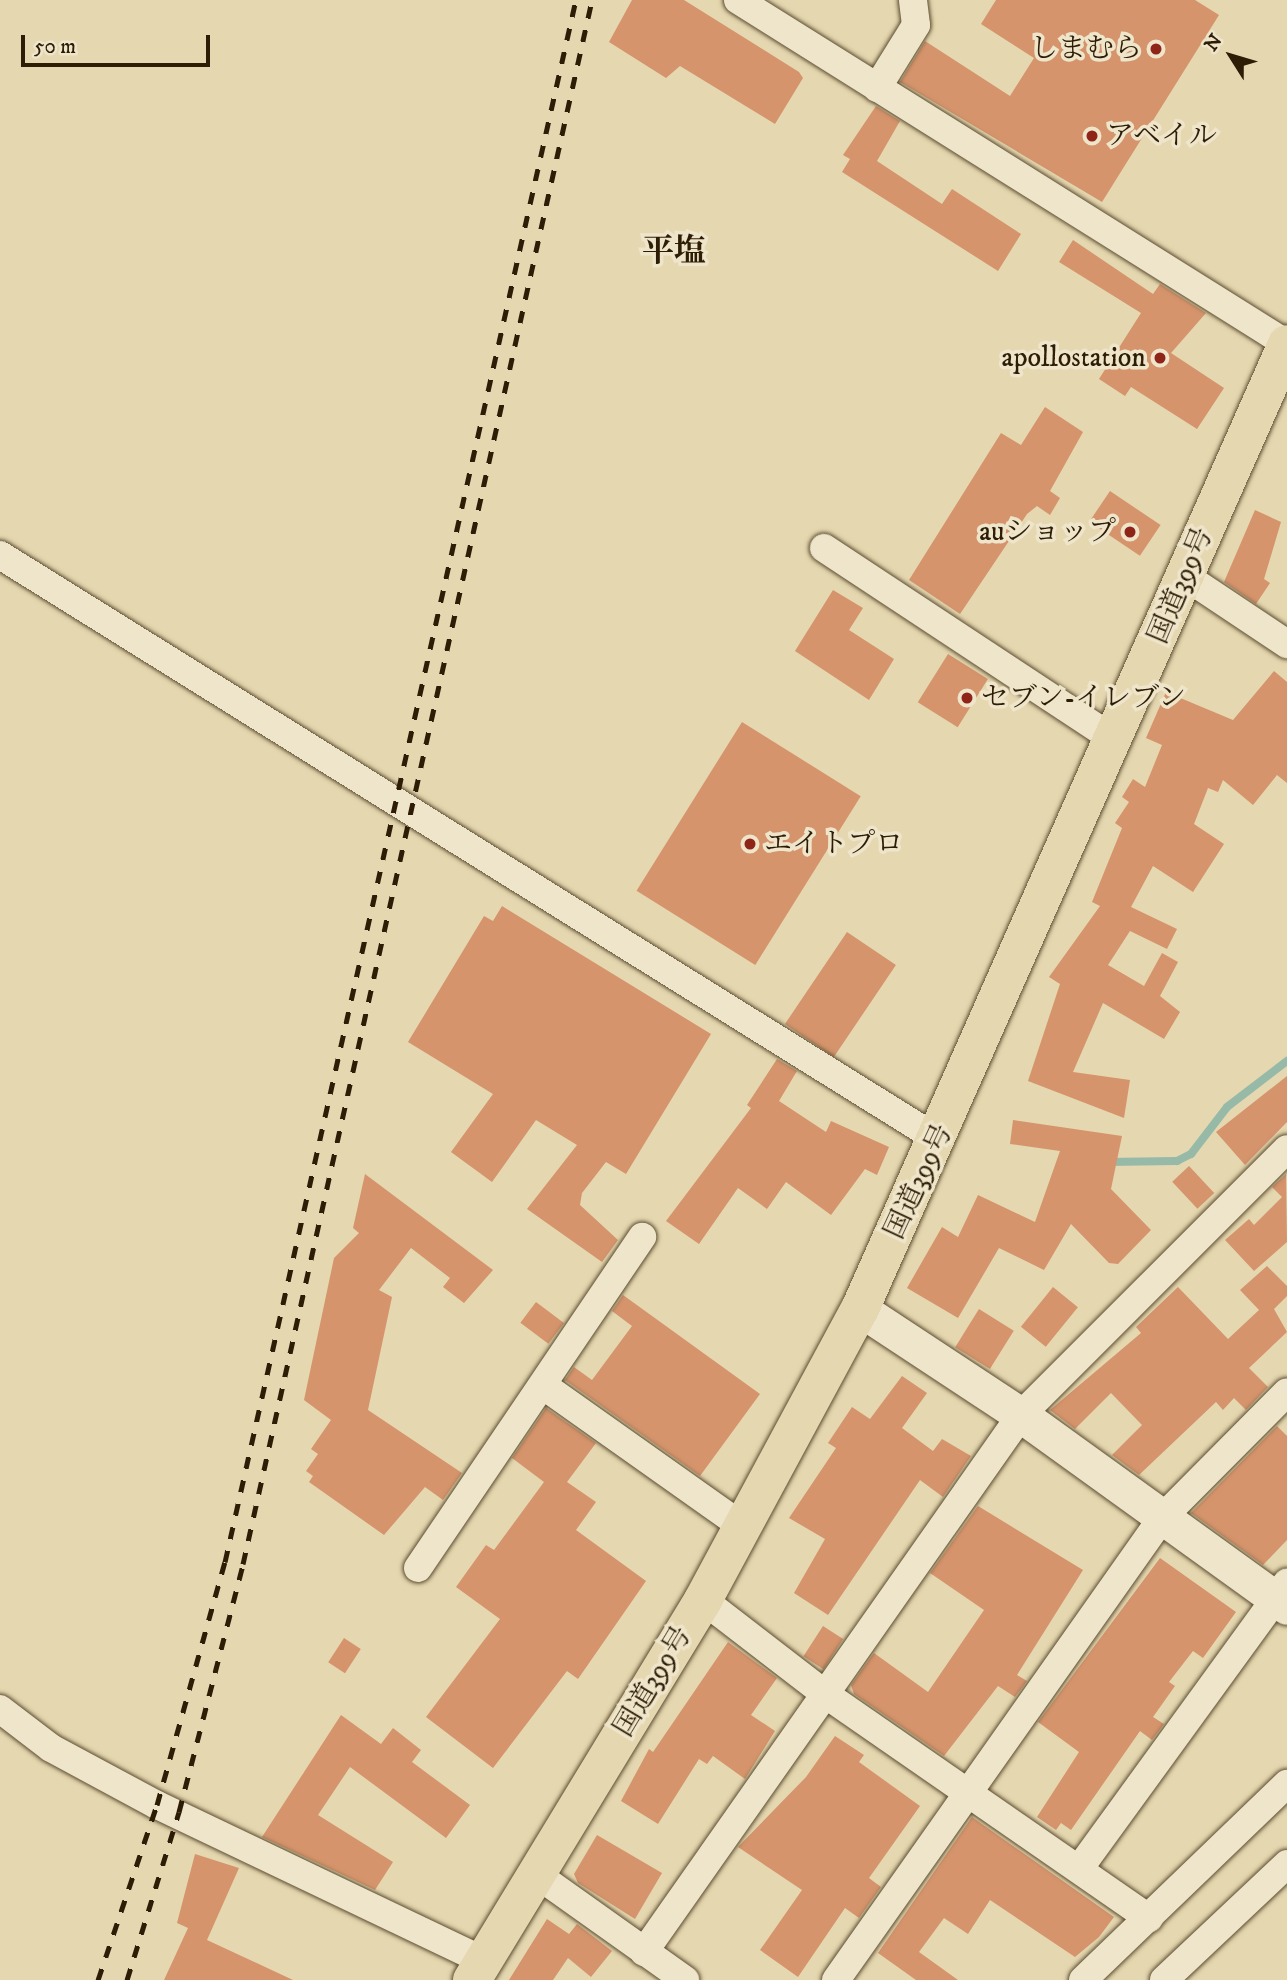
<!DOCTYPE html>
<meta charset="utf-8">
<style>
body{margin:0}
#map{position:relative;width:1287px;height:1980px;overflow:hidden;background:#e5d7af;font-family:"IM FELL DW Pica","Noto Serif JP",serif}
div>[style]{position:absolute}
.stream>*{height:8px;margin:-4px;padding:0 4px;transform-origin:4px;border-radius:4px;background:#96baa7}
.building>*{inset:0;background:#d5946c;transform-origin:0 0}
.roads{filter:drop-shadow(0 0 2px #5b4c30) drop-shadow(0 0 2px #5b4c30)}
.minor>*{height:28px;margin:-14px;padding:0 14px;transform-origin:14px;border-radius:14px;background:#eee5cb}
.tertiary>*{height:35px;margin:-17.5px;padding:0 17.5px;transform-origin:17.5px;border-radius:17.5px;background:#eee5cb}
.trunk>*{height:38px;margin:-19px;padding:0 19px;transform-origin:19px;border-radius:19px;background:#e5d7af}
.rail>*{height:5px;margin-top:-2.5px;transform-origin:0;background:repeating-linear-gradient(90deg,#2d1d06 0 12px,transparent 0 24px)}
.dots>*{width:19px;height:19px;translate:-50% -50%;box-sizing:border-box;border:4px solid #eee5cb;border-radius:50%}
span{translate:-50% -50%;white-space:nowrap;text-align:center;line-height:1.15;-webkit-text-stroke:7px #eee5cb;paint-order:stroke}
.poi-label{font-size:28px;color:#2d1d06}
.right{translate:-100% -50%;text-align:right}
.left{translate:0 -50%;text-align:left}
.street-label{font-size:28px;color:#2d1d06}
.quarter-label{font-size:32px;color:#2d1d06;font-weight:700}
.north{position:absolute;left:1196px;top:21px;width:70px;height:70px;-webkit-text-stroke:5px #eee5cb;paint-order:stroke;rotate:307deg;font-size:19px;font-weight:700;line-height:28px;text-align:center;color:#2d1d06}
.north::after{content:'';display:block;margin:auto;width:24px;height:32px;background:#2d1d06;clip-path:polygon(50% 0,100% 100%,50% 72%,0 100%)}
.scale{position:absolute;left:21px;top:35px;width:189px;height:32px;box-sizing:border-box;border:4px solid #2d1d06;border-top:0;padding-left:9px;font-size:21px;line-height:24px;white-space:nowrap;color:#2d1d06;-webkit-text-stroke:5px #eee5cb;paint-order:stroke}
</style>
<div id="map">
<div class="stream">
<i style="left:1106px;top:1162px;width:71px;rotate:-0.8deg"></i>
<i style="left:1177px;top:1161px;width:16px;rotate:-27deg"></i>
<i style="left:1191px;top:1154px;width:59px;rotate:-52.5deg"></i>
<i style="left:1227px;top:1107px;width:76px;rotate:-37.5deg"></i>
</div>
<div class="building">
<i style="clip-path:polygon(632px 0,684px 0,799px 72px,803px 78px,775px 124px,680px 66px,666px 78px,609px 42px)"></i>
<i style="clip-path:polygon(996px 0,1195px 0,1219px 15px,1102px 202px,900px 82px,925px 41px,1010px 96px,1034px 58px,981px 24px)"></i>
<i style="clip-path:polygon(876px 106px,900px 121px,877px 161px,942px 204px,952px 189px,1021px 234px,998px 271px,842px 172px,850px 159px,843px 155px)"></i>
<i style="clip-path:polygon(1073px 240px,1153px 294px,1160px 284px,1206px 313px,1171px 353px,1224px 388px,1197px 429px,1131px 387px,1125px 396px,1099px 379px,1141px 313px,1059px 262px)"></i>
<i style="clip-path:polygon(1045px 407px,1083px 432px,1050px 491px,1060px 498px,1050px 515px,1037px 506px,1027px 514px,960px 614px,909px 580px,1001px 433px,1021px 445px)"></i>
<i style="left:1110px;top:491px;width:61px;height:37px;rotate:34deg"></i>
<i style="clip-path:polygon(1255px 510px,1281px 522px,1264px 579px,1270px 583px,1256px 604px,1224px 582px)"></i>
<i style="clip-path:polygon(833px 590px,863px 608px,849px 630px,894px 659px,869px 700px,795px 651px)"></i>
<i style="left:948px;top:654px;width:47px;height:57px;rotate:32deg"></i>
<i style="clip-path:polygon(1274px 671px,1287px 682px,1287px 783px,1277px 775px,1253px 805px,1223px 780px,1218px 792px,1208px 788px,1194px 824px,1224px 844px,1193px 892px,1153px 866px,1131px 907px,1177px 929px,1167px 949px,1130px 931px,1108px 965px,1144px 986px,1162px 953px,1178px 962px,1160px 996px,1180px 1012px,1164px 1039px,1103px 1003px,1073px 1072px,1130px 1080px,1124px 1118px,1028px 1081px,1060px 984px,1049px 977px,1100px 906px,1092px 902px,1122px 828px,1115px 823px,1129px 802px,1122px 797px,1133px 779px,1145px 787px,1162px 745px,1146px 738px,1166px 692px,1233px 720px)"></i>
<i style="left:742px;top:722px;width:140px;height:199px;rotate:32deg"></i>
<i style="clip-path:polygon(502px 906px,711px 1034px,626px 1174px,606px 1162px,582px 1193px,580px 1205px,618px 1240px,602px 1262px,527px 1209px,577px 1145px,536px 1120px,492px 1182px,451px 1152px,493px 1094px,408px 1042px,484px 916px,493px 921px)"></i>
<i style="left:847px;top:932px;width:59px;height:111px;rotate:34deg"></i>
<i style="clip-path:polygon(777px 1059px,797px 1071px,779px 1101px,826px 1132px,831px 1121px,889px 1147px,877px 1175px,865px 1169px,831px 1215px,786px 1182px,767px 1209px,738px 1188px,699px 1244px,666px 1221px,751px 1108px,747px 1105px)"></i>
<i style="clip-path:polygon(1287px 1076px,1287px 1122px,1245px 1165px,1216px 1132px)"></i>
<i style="clip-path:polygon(1013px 1120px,1122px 1136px,1111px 1189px,1151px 1230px,1118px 1264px,1109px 1263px,1071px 1224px,1044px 1270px,999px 1248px,958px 1318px,907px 1288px,942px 1227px,958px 1237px,978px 1195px,1035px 1222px,1060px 1151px,1010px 1144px)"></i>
<i style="left:1189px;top:1166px;width:37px;height:23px;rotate:47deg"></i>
<i style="clip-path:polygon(365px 1174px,493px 1270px,464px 1303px,443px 1287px,450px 1278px,411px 1248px,379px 1290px,392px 1297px,368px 1410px,462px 1473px,443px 1500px,425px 1487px,384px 1535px,309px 1482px,313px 1476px,306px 1471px,318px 1454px,311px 1449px,331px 1420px,304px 1400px,334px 1258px,359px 1233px,353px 1228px)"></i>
<i style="clip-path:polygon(1286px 1174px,1287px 1242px,1254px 1271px,1225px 1240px,1249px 1219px,1254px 1225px,1282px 1197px,1272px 1187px)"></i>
<i style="clip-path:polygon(1267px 1266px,1287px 1286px,1287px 1296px,1274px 1309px,1287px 1332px,1249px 1368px,1268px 1387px,1246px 1410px,1234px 1398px,1223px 1410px,1216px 1402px,1139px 1475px,1112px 1455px,1142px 1425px,1111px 1393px,1075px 1429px,1050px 1410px,1141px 1333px,1136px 1327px,1178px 1287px,1228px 1339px,1259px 1310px,1240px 1290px)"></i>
<i style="left:1053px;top:1287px;width:32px;height:51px;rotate:39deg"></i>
<i style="clip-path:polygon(623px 1295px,760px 1394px,700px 1476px,565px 1380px,574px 1367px,592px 1380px,632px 1326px,612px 1311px)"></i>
<i style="left:536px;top:1302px;width:35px;height:26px;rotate:37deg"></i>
<i style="left:979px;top:1309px;width:41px;height:45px;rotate:32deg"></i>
<i style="clip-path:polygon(902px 1376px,927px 1393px,902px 1428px,933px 1451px,942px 1439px,971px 1456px,943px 1497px,920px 1480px,828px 1615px,794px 1593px,825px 1539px,789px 1518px,836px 1448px,828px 1443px,852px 1407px,870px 1419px)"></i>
<i style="clip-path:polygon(546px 1408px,596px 1443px,567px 1482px,596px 1502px,576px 1530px,646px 1581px,578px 1679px,567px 1671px,493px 1768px,426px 1717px,500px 1619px,456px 1587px,486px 1545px,494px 1550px,544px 1482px,512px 1458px)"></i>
<i style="clip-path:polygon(1277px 1426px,1287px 1436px,1287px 1540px,1263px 1565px,1191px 1513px)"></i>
<i style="clip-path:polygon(978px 1506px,1083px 1570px,1017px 1675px,1027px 1681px,1015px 1697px,998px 1686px,944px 1756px,854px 1694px,851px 1685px,874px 1653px,928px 1692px,984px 1610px,930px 1573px)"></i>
<i style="clip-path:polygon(1160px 1558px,1236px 1612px,1203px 1658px,1193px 1651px,1169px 1682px,1175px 1686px,1153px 1717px,1164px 1724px,1152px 1740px,1140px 1731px,1071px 1830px,1061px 1823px,1056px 1830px,1037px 1817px,1079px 1752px,1038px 1722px)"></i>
<i style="left:823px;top:1626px;width:24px;height:36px;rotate:33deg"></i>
<i style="left:344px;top:1638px;width:20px;height:29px;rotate:33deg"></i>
<i style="clip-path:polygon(728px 1642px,777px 1678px,751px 1715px,775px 1731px,745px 1779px,713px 1756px,707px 1764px,699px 1759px,658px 1824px,621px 1801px,649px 1749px,653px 1752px)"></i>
<i style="clip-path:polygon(341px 1715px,381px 1744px,393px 1728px,421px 1750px,412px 1762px,470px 1805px,446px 1838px,350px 1767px,318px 1815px,393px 1862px,375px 1890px,262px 1837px)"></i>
<i style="clip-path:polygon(835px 1736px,864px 1755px,859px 1762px,920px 1806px,869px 1878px,881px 1887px,859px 1918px,845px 1908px,798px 1977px,760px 1950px,802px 1890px,738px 1847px,806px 1777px)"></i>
<i style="clip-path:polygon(972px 1817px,1114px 1917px,1099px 1937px,1075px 1957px,990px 1900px,968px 1934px,944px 1918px,919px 1952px,958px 1980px,916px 1980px,878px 1953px)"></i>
<i style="clip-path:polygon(597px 1835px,662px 1873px,635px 1919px,578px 1883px,574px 1874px)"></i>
<i style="clip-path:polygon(195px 1854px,239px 1868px,207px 1940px,293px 1980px,164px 1980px,188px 1928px,177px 1923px)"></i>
<i style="clip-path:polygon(547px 1919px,569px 1934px,577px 1924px,612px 1951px,591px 1977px,568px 1958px,553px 1980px,509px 1980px)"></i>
</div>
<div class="roads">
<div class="minor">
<i style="left:738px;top:0;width:648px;rotate:32.07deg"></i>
<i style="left:877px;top:88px;width:74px;rotate:-58.2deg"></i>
<i style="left:916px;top:25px;width:25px;rotate:-97deg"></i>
<i style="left:824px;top:548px;width:347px;rotate:33.4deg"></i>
<i style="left:0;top:555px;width:1106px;rotate:31.92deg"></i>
<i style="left:1185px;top:576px;width:123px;rotate:33.7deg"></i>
<i style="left:544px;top:1386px;width:244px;rotate:35.3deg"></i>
<i style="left:418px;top:1568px;width:400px;rotate:-55.9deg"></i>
<i style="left:703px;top:1600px;width:154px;rotate:37.6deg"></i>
<i style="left:825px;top:1694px;width:394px;rotate:34.7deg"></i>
<i style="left:0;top:1709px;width:64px;rotate:37.4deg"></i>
<i style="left:51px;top:1748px;width:120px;rotate:28.3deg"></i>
<i style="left:157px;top:1805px;width:362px;rotate:25.5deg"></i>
<i style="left:1079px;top:1869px;width:354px;rotate:-54deg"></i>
<i style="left:536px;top:1874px;width:183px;rotate:35.4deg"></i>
<i style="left:644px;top:1952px;width:656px;rotate:-54.93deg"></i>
<i style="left:1021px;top:1415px;width:376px;rotate:-45deg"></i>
<i style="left:836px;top:1980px;width:565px;rotate:-54.79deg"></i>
<i style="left:1162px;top:1518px;width:177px;rotate:-45.2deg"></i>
<i style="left:1083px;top:1980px;width:283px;rotate:-43.9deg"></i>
<i style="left:1164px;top:1980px;width:169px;rotate:-43.3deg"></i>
</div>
<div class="tertiary">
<i style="left:860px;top:1309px;width:193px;rotate:33.4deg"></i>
<i style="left:1021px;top:1415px;width:328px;rotate:35.8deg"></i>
</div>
<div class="trunk">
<i style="left:472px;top:1980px;width:445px;rotate:-58.7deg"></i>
<i style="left:703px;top:1600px;width:331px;rotate:-61.7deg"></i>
<i style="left:860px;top:1309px;width:1055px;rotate:-66.13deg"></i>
</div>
</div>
<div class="rail">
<i style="left:98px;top:1980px;width:185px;rotate:-71.4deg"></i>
<i style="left:157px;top:1805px;width:252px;rotate:-74.4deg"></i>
<i style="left:225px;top:1562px;width:1601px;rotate:-77.34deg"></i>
<i style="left:127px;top:1980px;width:176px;rotate:-72.8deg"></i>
<i style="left:179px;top:1812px;width:256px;rotate:-75.5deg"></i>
<i style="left:243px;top:1564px;width:1602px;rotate:-77.42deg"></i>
</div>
<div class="dots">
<i style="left:1156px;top:49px;background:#8f2418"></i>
<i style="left:1092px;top:136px;background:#8f2418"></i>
<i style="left:1160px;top:358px;background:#8f2418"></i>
<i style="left:1130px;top:532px;background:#8f2418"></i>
<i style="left:967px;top:698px;background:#8f2418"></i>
<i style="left:750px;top:844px;background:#8f2418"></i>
</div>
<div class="poi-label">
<span class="right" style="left:1142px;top:49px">しまむら</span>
<span class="left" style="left:1106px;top:136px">アベイル</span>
<span class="right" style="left:1146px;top:358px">apollostation</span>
<span class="right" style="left:1116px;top:532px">auショップ</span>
<span class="left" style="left:981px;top:698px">セブン-イレブン</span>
<span class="left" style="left:764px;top:844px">エイトプロ</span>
</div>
<div class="street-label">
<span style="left:1181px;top:586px;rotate:-67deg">国道399号</span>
<span style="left:919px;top:1182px;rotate:-65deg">国道399号</span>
<span style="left:653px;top:1682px;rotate:-59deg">国道399号</span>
</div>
<div class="quarter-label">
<span style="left:674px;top:252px">平塩</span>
</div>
<div class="north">N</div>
<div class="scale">50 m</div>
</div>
